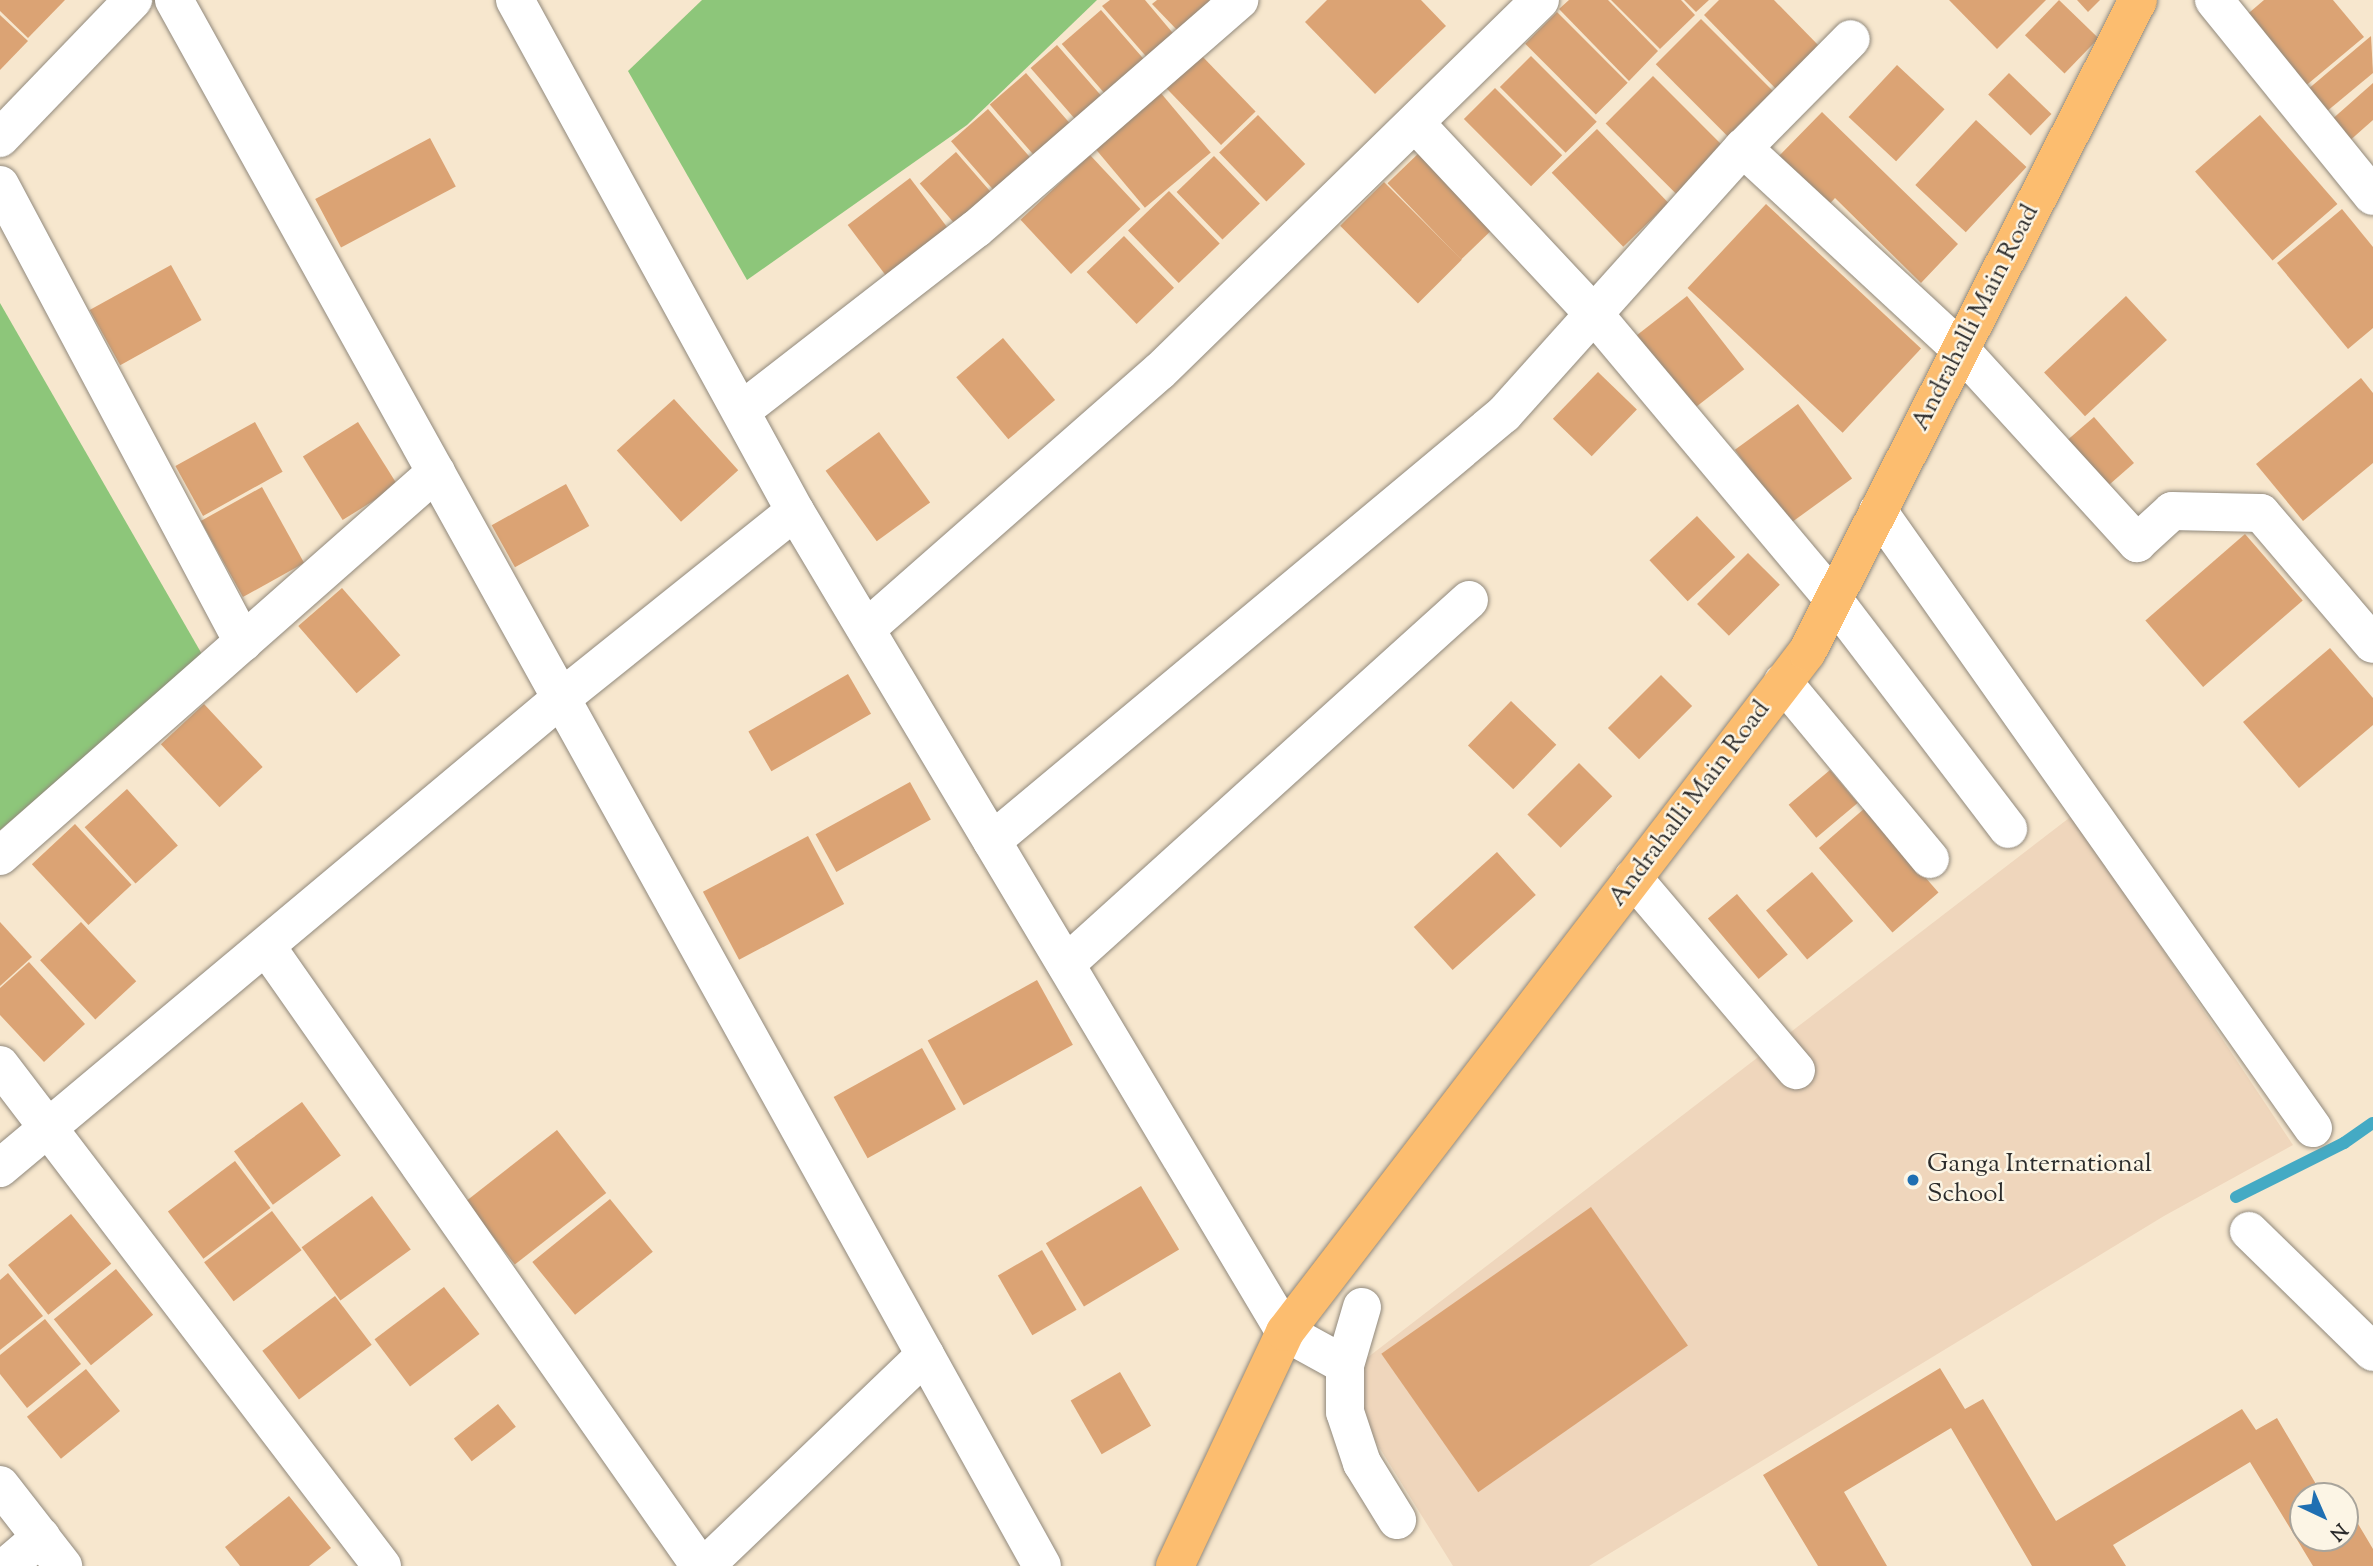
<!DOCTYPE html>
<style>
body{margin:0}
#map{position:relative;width:2373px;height:1566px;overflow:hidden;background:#f7e7ce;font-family:"Sorts Mill Goudy",serif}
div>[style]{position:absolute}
.built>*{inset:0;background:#efd6bc}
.green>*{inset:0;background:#8dc67a}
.stream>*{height:12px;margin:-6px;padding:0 6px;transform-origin:6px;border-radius:6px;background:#44aac4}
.building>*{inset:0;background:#dba374;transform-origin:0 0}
.roads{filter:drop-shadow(0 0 2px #91897c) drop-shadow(0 0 2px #91897c)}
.minor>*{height:38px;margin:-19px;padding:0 19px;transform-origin:19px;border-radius:19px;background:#fff}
.major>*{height:38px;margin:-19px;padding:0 19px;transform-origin:19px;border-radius:19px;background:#fcbd6f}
.dots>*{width:19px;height:19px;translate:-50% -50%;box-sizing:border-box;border:4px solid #fcf5e5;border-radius:50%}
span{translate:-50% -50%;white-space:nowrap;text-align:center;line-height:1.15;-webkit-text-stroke:5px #fcf5e5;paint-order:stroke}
.street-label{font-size:26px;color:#2b2b2b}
.poi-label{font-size:26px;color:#2b2b2b}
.left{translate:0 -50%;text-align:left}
.north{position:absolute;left:2289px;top:1482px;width:70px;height:70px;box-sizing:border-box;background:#fcf5e5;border:2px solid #a8a49b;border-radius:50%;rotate:136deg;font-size:19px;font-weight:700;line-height:28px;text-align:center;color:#2b2b2b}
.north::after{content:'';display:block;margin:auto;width:24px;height:32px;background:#1f6fb2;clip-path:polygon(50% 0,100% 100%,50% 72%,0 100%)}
</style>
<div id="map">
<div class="built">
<i style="clip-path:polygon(2073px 815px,2293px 1145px,2164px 1216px,1589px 1566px,1453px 1566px,1356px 1410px,1363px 1361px)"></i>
</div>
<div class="green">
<i style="clip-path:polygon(702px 0,1097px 0,967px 125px,747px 280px,628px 71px)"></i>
<i style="clip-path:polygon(0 303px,203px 656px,0 830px)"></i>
</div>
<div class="stream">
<i style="left:2236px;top:1197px;width:121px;rotate:-26.6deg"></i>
<i style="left:2344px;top:1143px;width:35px;rotate:-35deg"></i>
</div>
<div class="building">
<i style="clip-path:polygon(0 0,65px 0,28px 38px,0 11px)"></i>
<i style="clip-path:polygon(1110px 0,1145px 0,1177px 38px,1151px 62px,1102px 6px)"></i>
<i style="clip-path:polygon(1157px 0,1209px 0,1210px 1px,1179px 32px,1152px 4px)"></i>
<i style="clip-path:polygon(1327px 0,1421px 0,1446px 26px,1375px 94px,1305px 22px)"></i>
<i style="clip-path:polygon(1569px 0,1608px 0,1658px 51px,1629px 81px,1559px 9px)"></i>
<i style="clip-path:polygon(1611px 0,1681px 0,1695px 15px,1660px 49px)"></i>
<i style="clip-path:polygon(1684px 0,1709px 0,1696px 12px)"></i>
<i style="clip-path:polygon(1719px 0,1774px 0,1821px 48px,1778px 91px,1704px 15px)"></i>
<i style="clip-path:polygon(1949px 0,2046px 0,1997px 49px)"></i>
<i style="left:2059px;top:0;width:55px;height:49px;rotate:44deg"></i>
<i style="clip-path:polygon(2077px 0,2100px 0,2088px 12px)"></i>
<i style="clip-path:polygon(2264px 0,2333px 0,2364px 37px,2303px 88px,2243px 18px)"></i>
<i style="left:1101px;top:10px;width:73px;height:52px;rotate:49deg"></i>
<i style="left:1557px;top:12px;width:100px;height:45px;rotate:45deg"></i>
<i style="clip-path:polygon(0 15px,28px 41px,0 70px)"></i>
<i style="left:1701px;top:19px;width:107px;height:64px;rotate:45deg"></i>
<i style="clip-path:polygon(2371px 36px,2373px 73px,2326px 112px,2307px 90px)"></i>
<i style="left:1057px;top:45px;width:76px;height:35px;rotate:49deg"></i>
<i style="left:1200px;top:54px;width:80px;height:48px;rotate:46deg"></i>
<i style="left:1531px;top:56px;width:93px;height:44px;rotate:45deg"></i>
<i style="left:1897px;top:65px;width:65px;height:71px;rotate:43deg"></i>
<i style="left:1026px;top:73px;width:72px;height:48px;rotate:49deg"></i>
<i style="left:2009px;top:73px;width:59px;height:30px;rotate:44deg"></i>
<i style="left:1653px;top:76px;width:100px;height:67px;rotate:45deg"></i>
<i style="clip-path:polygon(2373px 83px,2373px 120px,2347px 143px,2329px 122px)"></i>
<i style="left:1495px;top:88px;width:95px;height:44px;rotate:45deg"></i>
<i style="left:1160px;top:92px;width:79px;height:86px;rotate:50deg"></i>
<i style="left:988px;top:109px;width:72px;height:49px;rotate:49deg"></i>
<i style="clip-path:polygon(1822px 112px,1958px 244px,1921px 283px,1835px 198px,1824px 210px,1774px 161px)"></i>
<i style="left:1258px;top:115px;width:68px;height:54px;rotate:46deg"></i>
<i style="left:2260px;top:115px;width:118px;height:86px;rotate:49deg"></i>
<i style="left:1976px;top:120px;width:69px;height:89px;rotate:43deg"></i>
<i style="left:1597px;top:129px;width:103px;height:63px;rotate:46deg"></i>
<i style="left:430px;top:138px;width:55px;height:130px;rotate:62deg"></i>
<i style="left:1422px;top:150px;width:106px;height:48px;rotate:46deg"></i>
<i style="left:956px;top:152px;width:57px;height:48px;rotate:49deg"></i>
<i style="left:1090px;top:155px;width:74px;height:95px;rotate:47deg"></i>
<i style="left:1214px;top:156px;width:66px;height:52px;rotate:46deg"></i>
<i style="left:910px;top:178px;width:69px;height:78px;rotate:53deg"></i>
<i style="left:1384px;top:182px;width:110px;height:62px;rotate:45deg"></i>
<i style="left:1169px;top:191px;width:73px;height:57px;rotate:46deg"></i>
<i style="left:1766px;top:204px;width:212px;height:115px;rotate:43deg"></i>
<i style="clip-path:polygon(2342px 209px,2373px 247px,2373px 328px,2348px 349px,2277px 263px)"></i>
<i style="left:1124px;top:236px;width:72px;height:52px;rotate:46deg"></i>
<i style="left:171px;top:265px;width:63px;height:93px;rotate:61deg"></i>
<i style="left:1687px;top:296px;width:93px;height:71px;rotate:52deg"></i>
<i style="left:2126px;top:296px;width:60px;height:112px;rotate:47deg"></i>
<i style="left:1003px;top:338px;width:81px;height:61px;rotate:50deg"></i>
<i style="left:1598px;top:372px;width:54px;height:65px;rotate:44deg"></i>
<i style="clip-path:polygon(2361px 378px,2373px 393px,2373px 463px,2303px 521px,2256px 464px)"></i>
<i style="left:674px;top:399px;width:96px;height:77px;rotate:48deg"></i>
<i style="left:1798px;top:404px;width:92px;height:78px;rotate:54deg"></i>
<i style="left:2094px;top:417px;width:61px;height:36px;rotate:49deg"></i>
<i style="left:255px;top:422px;width:57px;height:91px;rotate:61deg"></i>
<i style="left:358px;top:422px;width:75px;height:65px;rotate:58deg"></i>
<i style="left:879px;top:432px;width:87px;height:66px;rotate:54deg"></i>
<i style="left:566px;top:484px;width:48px;height:85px;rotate:61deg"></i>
<i style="left:262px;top:487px;width:87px;height:70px;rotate:61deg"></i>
<i style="left:1697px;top:516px;width:56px;height:65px;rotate:47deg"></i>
<i style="left:2245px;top:534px;width:88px;height:132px;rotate:49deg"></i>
<i style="left:1748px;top:553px;width:45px;height:72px;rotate:45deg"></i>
<i style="left:342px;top:588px;width:89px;height:58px;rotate:49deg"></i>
<i style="clip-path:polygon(2330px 648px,2373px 698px,2373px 725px,2299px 788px,2243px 722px)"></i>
<i style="left:848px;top:674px;width:46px;height:115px;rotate:60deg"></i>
<i style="left:1661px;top:675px;width:44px;height:75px;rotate:45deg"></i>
<i style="left:1511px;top:701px;width:63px;height:62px;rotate:44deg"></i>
<i style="left:204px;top:704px;width:86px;height:59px;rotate:47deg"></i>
<i style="left:1579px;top:763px;width:47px;height:73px;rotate:45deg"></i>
<i style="left:1830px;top:770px;width:43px;height:54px;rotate:50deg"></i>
<i style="left:910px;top:782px;width:43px;height:108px;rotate:61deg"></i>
<i style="left:127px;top:789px;width:76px;height:57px;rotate:48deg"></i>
<i style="left:1865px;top:808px;width:112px;height:61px;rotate:49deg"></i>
<i style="left:75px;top:824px;width:83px;height:59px;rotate:47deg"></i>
<i style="left:808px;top:836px;width:77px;height:119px;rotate:62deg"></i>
<i style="left:1497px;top:852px;width:58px;height:112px;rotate:48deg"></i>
<i style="left:1812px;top:872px;width:64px;height:60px;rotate:50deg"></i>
<i style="left:1737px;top:894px;width:79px;height:38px;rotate:50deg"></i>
<i style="clip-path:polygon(0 922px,32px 957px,0 986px)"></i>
<i style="left:81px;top:922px;width:81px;height:56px;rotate:47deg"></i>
<i style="clip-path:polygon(29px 962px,85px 1024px,44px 1062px,0 1015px,0 988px)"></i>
<i style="left:1037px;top:980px;width:74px;height:125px;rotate:61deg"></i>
<i style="left:922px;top:1048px;width:70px;height:101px;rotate:61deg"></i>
<i style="left:302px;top:1102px;width:66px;height:84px;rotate:54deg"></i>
<i style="left:557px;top:1130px;width:80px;height:116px;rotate:52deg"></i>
<i style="left:235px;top:1161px;width:59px;height:84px;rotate:53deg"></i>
<i style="left:1141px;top:1186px;width:74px;height:111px;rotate:59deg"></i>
<i style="left:372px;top:1196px;width:66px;height:87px;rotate:54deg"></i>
<i style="left:610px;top:1199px;width:68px;height:100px;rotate:51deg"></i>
<i style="left:1591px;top:1207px;width:169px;height:256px;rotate:55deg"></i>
<i style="left:272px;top:1211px;width:49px;height:85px;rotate:53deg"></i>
<i style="left:71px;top:1214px;width:64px;height:81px;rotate:51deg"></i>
<i style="left:1042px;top:1250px;width:69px;height:51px;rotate:60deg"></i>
<i style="left:116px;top:1269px;width:59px;height:80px;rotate:51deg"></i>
<i style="clip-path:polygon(8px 1273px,43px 1316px,0 1350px,0 1280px)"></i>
<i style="left:444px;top:1287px;width:59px;height:87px;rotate:53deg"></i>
<i style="left:335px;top:1296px;width:61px;height:91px;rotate:53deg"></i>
<i style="clip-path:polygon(45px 1319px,81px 1364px,27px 1408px,0 1374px,0 1355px)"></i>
<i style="clip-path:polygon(1940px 1368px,1965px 1409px,1983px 1399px,2056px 1521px,2242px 1409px,2256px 1430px,2277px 1418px,2323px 1496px,2303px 1496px,2303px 1538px,2345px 1538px,2348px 1507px,2373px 1549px,2373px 1566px,2313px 1566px,2250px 1462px,2113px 1545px,2126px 1566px,2032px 1566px,1951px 1428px,1844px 1492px,1887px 1566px,1818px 1566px,1763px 1475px)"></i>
<i style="left:86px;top:1369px;width:54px;height:76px;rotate:51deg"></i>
<i style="left:1120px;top:1372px;width:62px;height:57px;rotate:60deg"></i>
<i style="left:498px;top:1404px;width:29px;height:56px;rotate:52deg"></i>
<i style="clip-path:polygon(289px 1496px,331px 1548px,309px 1566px,240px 1566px,225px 1547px)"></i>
</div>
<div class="roads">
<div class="minor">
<i style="left:174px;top:0;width:1790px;rotate:61deg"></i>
<i style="left:515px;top:0;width:583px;rotate:61.28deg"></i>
<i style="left:795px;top:511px;width:956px;rotate:59.17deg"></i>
<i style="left:1285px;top:1332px;width:68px;rotate:28.8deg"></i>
<i style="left:2214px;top:0;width:252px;rotate:51deg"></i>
<i style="left:1415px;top:123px;width:262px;rotate:46.9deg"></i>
<i style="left:1594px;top:314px;width:372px;rotate:50deg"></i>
<i style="left:1833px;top:599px;width:289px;rotate:52.7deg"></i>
<i style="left:0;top:138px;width:192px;rotate:-46.1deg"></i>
<i style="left:1743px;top:148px;width:296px;rotate:42.8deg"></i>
<i style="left:1960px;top:349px;width:263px;rotate:47.6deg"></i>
<i style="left:2137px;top:543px;width:47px;rotate:-42.4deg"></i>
<i style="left:2172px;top:511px;width:89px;rotate:1.3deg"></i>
<i style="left:2261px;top:513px;width:172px;rotate:49.5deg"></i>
<i style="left:0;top:185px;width:518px;rotate:62deg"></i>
<i style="left:741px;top:411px;width:297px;rotate:-37.8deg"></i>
<i style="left:976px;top:229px;width:349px;rotate:-41deg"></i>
<i style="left:1878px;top:511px;width:755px;rotate:54.82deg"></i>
<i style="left:866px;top:629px;width:391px;rotate:-41.3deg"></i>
<i style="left:1160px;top:371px;width:531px;rotate:-44.31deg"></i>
<i style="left:1783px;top:682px;width:230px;rotate:50.3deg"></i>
<i style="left:992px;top:841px;width:667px;rotate:-39.83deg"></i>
<i style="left:1504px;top:414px;width:358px;rotate:-48.1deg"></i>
<i style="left:1743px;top:148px;width:153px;rotate:-45.3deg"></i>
<i style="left:0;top:856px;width:581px;rotate:-41.37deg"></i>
<i style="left:1633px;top:878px;width:252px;rotate:49.7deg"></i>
<i style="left:266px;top:946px;width:757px;rotate:55.01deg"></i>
<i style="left:1066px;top:964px;width:543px;rotate:-42.09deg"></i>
<i style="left:0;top:1065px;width:630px;rotate:52.68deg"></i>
<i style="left:0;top:1168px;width:729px;rotate:-39.94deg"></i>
<i style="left:559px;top:700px;width:302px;rotate:-38.7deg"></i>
<i style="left:2249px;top:1231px;width:173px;rotate:44.3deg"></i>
<i style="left:1362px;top:1307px;width:60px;rotate:106.3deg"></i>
<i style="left:1345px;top:1365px;width:47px;rotate:90deg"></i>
<i style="left:1345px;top:1412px;width:54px;rotate:71.6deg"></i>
<i style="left:1362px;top:1463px;width:67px;rotate:58.4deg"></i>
<i style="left:0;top:1485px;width:103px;rotate:52.1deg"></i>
<i style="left:7px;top:1566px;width:45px;rotate:-40.5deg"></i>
<i style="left:705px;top:1566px;width:305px;rotate:-43.8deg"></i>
</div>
<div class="major">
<i style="left:1175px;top:1566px;width:259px;rotate:-64.8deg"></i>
<i style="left:1285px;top:1332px;width:857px;rotate:-52.49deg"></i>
<i style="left:1807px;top:652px;width:731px;rotate:-63.08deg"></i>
</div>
</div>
<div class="dots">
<i style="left:1913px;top:1180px;background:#1f6fb2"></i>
</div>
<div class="street-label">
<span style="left:1976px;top:318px;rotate:-63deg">Andrahalli Main Road</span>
<span style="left:1690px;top:804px;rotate:-53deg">Andrahalli Main Road</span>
</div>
<div class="poi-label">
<span class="left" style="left:1927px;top:1180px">Ganga International<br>School</span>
</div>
<div class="north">N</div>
</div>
